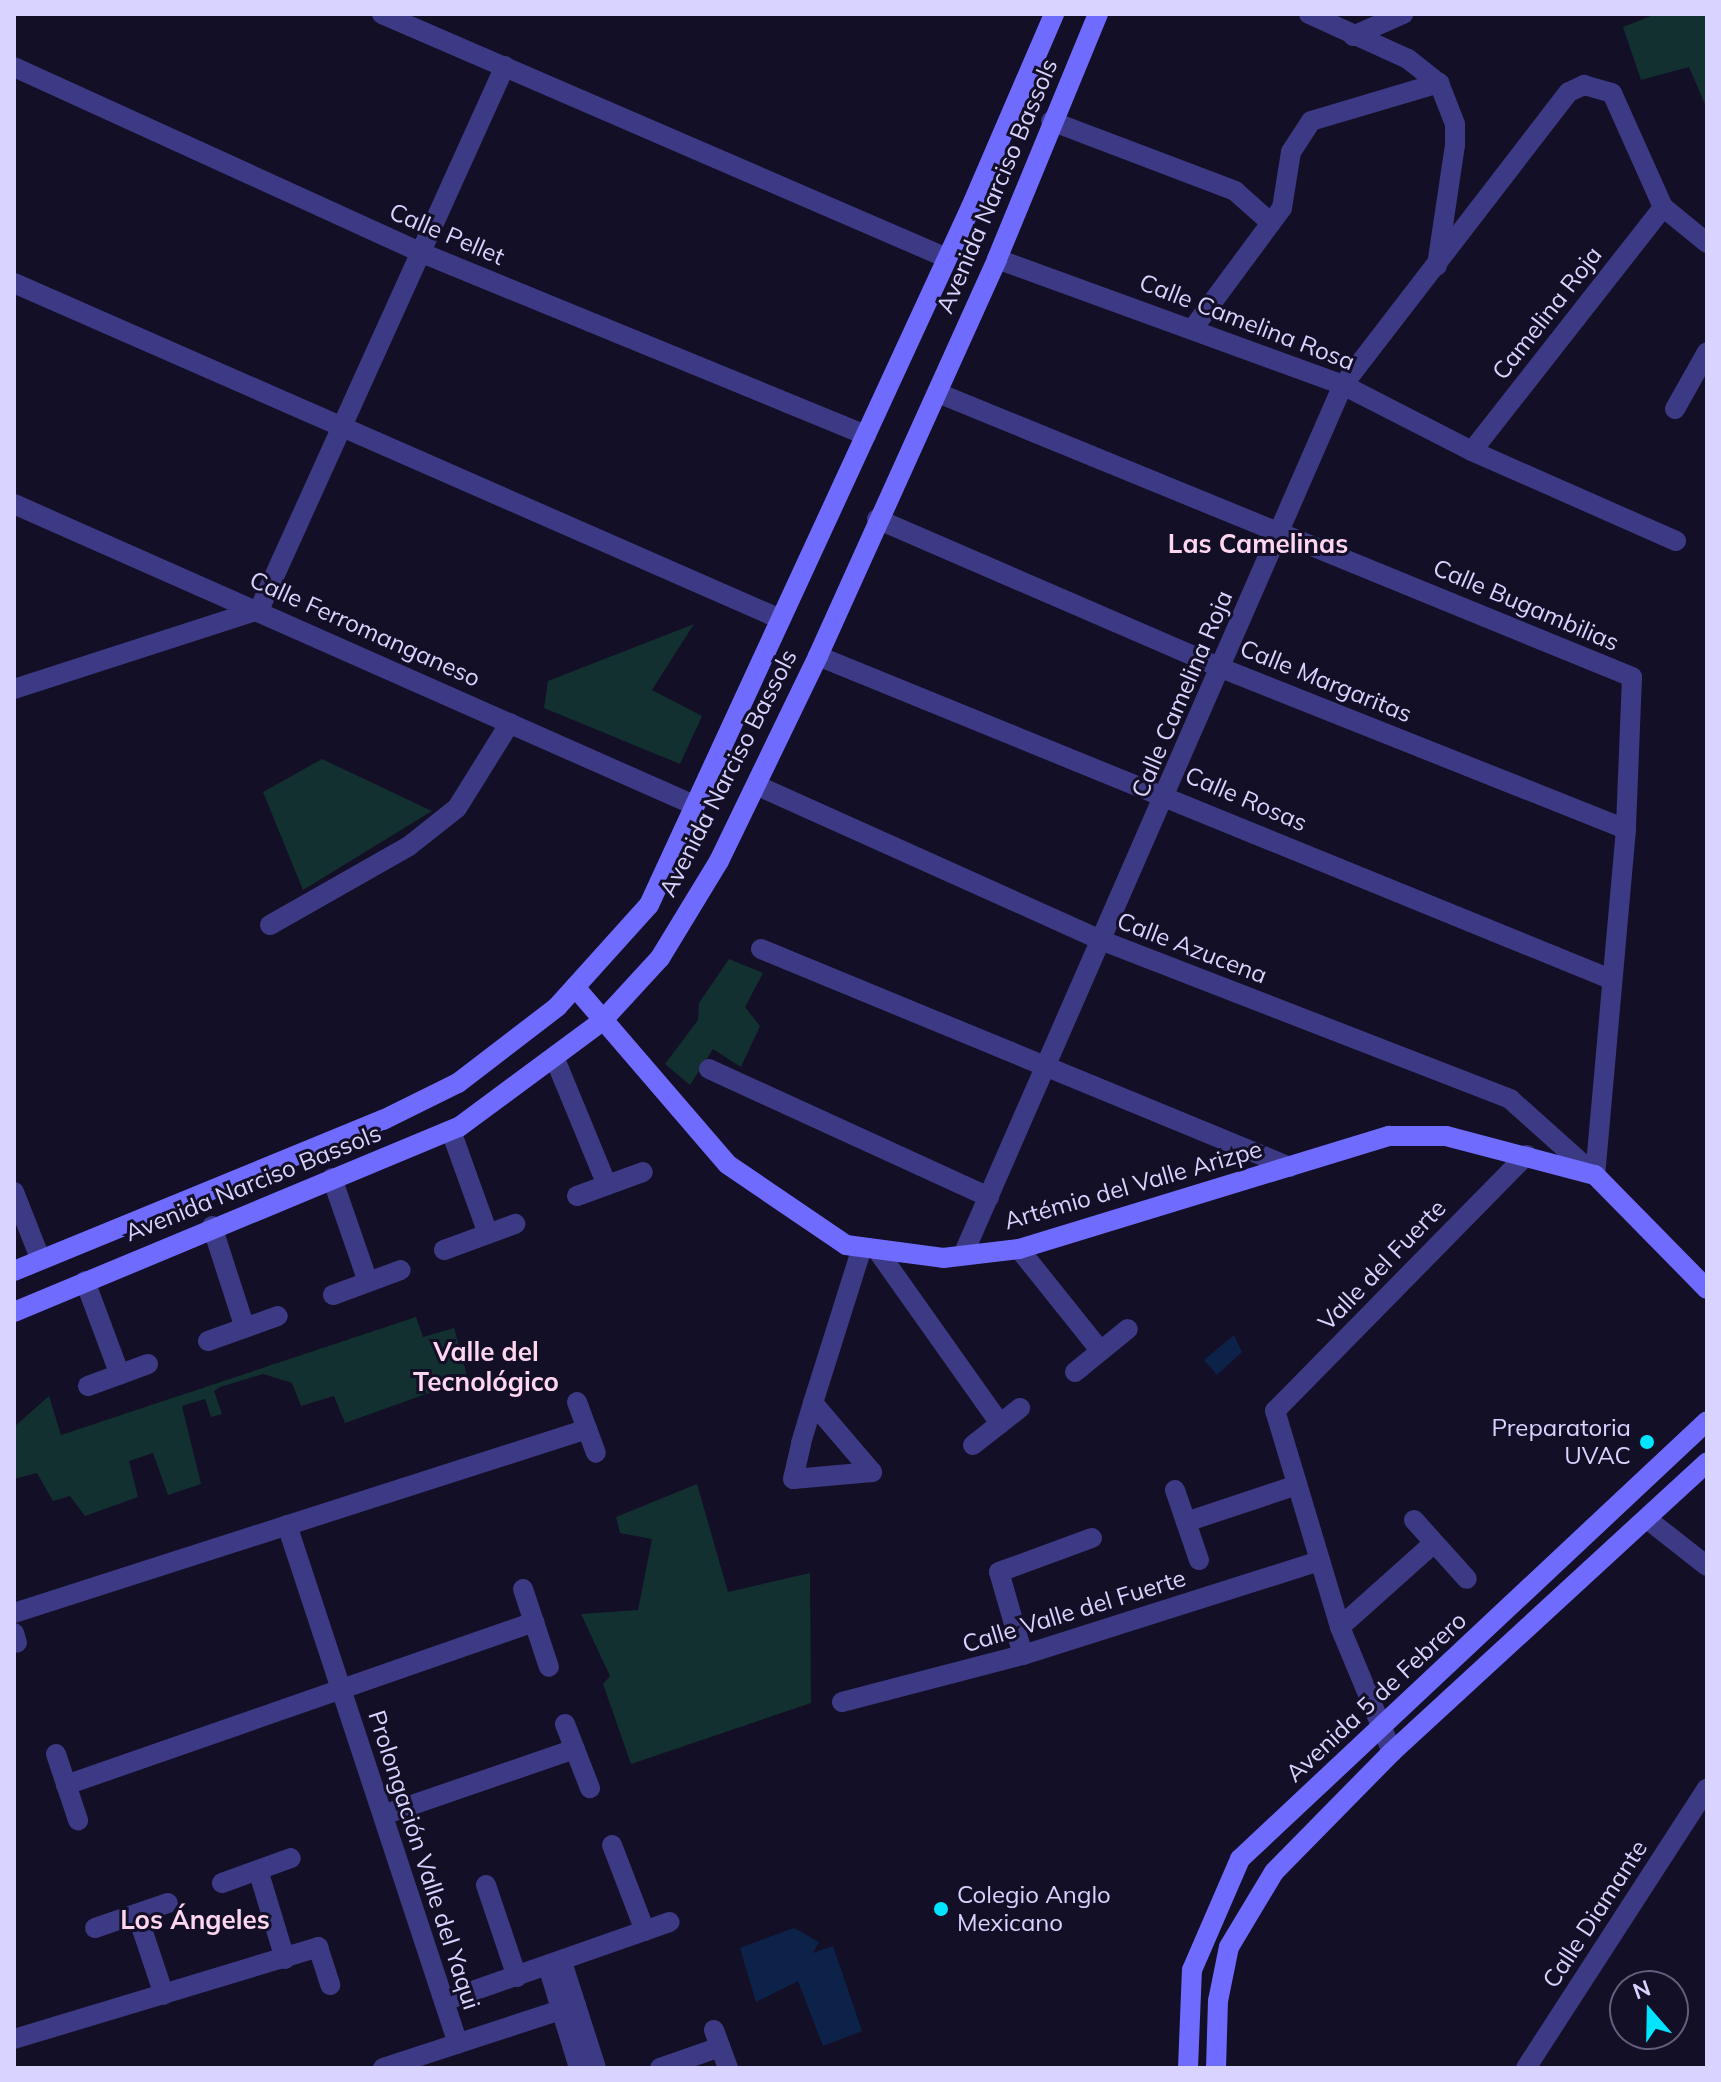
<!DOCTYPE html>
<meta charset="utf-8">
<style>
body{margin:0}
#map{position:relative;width:1721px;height:2082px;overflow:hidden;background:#130f26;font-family:Mulish,sans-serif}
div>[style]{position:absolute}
.green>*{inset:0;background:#12302f}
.water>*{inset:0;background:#0c2248}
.street>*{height:20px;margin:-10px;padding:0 10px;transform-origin:10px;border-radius:10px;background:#3d3a85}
.secondary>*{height:20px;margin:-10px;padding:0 10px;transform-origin:10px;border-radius:10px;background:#6f6bff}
.dots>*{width:22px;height:22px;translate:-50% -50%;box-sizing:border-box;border:4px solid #130f26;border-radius:50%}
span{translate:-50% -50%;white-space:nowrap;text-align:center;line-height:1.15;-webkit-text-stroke:6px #130f26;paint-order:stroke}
.street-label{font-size:24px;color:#d9d4ff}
.poi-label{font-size:24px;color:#d9d4ff}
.right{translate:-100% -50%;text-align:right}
.left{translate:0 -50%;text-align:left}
.neighbourhood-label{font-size:26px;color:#ffd6f0;font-weight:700}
.frame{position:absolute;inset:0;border:16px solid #d9d4ff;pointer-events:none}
.north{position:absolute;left:1609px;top:1970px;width:80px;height:80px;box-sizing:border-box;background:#130f26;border:2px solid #625e7d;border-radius:50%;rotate:340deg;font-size:22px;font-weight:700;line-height:32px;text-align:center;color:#d9d4ff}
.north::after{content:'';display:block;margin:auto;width:28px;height:36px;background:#00e5ff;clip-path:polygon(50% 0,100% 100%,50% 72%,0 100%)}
</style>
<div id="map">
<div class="green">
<i style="clip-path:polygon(1656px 14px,1707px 14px,1707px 109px,1689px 67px,1641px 80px,1623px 27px)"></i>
<i style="clip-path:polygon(694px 624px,652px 690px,702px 716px,680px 764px,544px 708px,548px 681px)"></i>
<i style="clip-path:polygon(322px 759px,432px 811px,303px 890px,263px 792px)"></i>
<i style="clip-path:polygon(729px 959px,763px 973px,745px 1007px,760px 1026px,741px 1067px,713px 1049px,690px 1085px,665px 1064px,698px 1020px,699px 1003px)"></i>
<i style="clip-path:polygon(416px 1317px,423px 1337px,454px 1328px,468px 1379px,345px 1423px,334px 1396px,301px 1406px,292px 1383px,263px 1374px,220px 1387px,214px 1391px,222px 1414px,211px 1417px,205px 1399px,182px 1406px,201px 1484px,168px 1495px,153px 1453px,129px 1461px,138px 1497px,85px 1516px,70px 1496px,53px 1501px,37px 1473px,14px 1479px,14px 1427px,49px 1396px,61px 1435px)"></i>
<i style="clip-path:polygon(697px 1484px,728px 1592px,810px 1573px,811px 1703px,631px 1764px,603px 1684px,610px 1676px,581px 1614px,638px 1610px,652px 1539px,620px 1533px,616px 1517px)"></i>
</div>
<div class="water">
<i style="clip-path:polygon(1234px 1335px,1242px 1352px,1217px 1375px,1204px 1360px)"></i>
<i style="clip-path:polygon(794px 1928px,819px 1942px,813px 1953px,833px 1946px,862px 2031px,823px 2046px,798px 1981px,756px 2002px,740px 1948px)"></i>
</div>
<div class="street">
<i style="left:382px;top:14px;width:615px;rotate:23.36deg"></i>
<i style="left:1309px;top:14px;width:109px;rotate:24.4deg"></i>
<i style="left:1408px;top:59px;width:39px;rotate:38deg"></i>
<i style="left:1439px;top:83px;width:44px;rotate:68.7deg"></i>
<i style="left:1455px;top:124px;width:21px;rotate:90deg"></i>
<i style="left:1455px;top:145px;width:122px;rotate:98.5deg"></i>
<i style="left:1353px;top:36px;width:55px;rotate:-23.7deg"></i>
<i style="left:14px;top:67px;width:448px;rotate:24.5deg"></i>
<i style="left:422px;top:253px;width:480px;rotate:22.3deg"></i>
<i style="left:1051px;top:121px;width:197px;rotate:20.8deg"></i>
<i style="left:1235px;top:191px;width:48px;rotate:41.6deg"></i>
<i style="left:997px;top:259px;width:368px;rotate:20deg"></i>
<i style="left:1343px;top:385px;width:145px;rotate:27.1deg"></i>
<i style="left:1472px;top:451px;width:223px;rotate:23.8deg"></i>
<i style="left:14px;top:283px;width:836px;rotate:23.68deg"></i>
<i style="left:1194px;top:327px;width:148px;rotate:-53.5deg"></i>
<i style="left:1282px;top:208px;width:57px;rotate:-80.9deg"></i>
<i style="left:1291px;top:152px;width:37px;rotate:-57deg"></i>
<i style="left:1311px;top:121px;width:134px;rotate:-16.5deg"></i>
<i style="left:938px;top:393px;width:750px;rotate:22.26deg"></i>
<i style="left:1632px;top:677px;width:152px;rotate:92.3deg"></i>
<i style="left:1626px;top:829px;width:347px;rotate:95.1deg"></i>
<i style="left:1675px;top:409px;width:65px;rotate:-60.7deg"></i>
<i style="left:1472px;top:451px;width:310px;rotate:-51.9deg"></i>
<i style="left:14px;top:504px;width:744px;rotate:23.88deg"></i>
<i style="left:877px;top:519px;width:375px;rotate:23.4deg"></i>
<i style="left:1221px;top:668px;width:436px;rotate:21.7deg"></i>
<i style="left:818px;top:656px;width:853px;rotate:22.18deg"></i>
<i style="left:14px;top:689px;width:257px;rotate:-17.9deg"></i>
<i style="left:259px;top:610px;width:597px;rotate:-65.67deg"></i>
<i style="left:756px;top:785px;width:380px;rotate:24.2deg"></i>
<i style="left:1103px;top:941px;width:437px;rotate:21.2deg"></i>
<i style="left:1510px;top:1099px;width:114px;rotate:41.8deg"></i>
<i style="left:270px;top:925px;width:160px;rotate:-29.6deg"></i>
<i style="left:409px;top:846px;width:61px;rotate:-38.4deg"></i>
<i style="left:457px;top:808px;width:100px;rotate:-58.1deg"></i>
<i style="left:761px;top:949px;width:572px;rotate:22.4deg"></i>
<i style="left:555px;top:1059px;width:136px;rotate:67.6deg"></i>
<i style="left:709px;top:1069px;width:308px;rotate:24.6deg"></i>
<i style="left:451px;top:1131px;width:109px;rotate:70.2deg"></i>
<i style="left:332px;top:1178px;width:110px;rotate:70.9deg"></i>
<i style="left:14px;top:1192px;width:71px;rotate:68.5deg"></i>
<i style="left:577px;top:1196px;width:70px;rotate:-20deg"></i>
<i style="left:212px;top:1226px;width:107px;rotate:72.1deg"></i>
<i style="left:1019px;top:1249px;width:129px;rotate:51.3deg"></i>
<i style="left:444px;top:1250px;width:76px;rotate:-20.1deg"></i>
<i style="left:877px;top:1250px;width:213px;rotate:54.7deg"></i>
<i style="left:963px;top:1255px;width:949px;rotate:-66.41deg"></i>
<i style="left:1343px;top:385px;width:370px;rotate:-52.4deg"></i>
<i style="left:1569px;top:92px;width:17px;rotate:-25deg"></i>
<i style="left:1584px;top:85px;width:29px;rotate:16deg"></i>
<i style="left:1612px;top:93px;width:125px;rotate:65.9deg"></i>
<i style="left:1663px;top:207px;width:57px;rotate:39.3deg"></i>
<i style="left:85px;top:1281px;width:100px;rotate:69.6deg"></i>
<i style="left:333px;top:1295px;width:72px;rotate:-20.2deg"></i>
<i style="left:208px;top:1341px;width:74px;rotate:-19.7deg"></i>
<i style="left:1075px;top:1372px;width:68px;rotate:-39.1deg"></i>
<i style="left:88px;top:1386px;width:64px;rotate:-20.1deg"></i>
<i style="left:577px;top:1402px;width:54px;rotate:69.6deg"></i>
<i style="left:813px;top:1403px;width:91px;rotate:49.5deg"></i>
<i style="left:872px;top:1472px;width:79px;rotate:174.9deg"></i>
<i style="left:793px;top:1479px;width:37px;rotate:-77deg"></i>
<i style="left:801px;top:1443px;width:42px;rotate:-73.3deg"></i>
<i style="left:813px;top:1403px;width:163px;rotate:-72.5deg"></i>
<i style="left:973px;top:1445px;width:60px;rotate:-38.2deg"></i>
<i style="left:1175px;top:1490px;width:74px;rotate:71.1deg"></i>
<i style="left:1647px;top:1519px;width:76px;rotate:38.1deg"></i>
<i style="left:1414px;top:1520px;width:79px;rotate:48.1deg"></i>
<i style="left:1186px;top:1522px;width:117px;rotate:-18.4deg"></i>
<i style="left:287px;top:1525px;width:546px;rotate:71.76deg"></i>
<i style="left:523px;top:1589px;width:82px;rotate:71.6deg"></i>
<i style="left:14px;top:1613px;width:602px;rotate:-17.8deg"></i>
<i style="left:1340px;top:1627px;width:126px;rotate:-41.8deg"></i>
<i style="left:14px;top:1633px;width:10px;rotate:73deg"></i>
<i style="left:1023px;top:1655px;width:86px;rotate:-106.1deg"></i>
<i style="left:999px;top:1572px;width:99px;rotate:-20.1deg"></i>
<i style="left:842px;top:1702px;width:187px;rotate:-14.6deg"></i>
<i style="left:1023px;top:1655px;width:311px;rotate:-17.6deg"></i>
<i style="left:565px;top:1724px;width:69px;rotate:68.7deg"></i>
<i style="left:1392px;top:1752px;width:135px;rotate:-112.6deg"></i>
<i style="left:1340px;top:1627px;width:226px;rotate:-106.7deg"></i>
<i style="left:1275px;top:1411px;width:359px;rotate:-45.5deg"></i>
<i style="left:56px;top:1754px;width:70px;rotate:71.6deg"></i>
<i style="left:66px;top:1785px;width:496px;rotate:-19.2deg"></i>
<i style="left:383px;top:1815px;width:203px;rotate:-19deg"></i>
<i style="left:612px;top:1845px;width:92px;rotate:69deg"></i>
<i style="left:258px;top:1870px;width:93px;rotate:73.1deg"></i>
<i style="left:222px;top:1883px;width:73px;rotate:-19.9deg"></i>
<i style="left:486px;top:1885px;width:97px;rotate:71.4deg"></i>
<i style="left:137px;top:1914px;width:85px;rotate:71.6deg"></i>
<i style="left:95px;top:1928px;width:77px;rotate:-18.9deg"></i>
<i style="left:562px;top:1962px;width:111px;rotate:72.2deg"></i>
<i style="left:548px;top:1966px;width:107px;rotate:73.1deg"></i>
<i style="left:444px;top:2001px;width:239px;rotate:-19.3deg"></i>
<i style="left:714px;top:2030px;width:40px;rotate:69.8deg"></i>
<i style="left:14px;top:2039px;width:318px;rotate:-16.8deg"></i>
<i style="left:318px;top:1947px;width:40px;rotate:72deg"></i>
<i style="left:383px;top:2068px;width:203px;rotate:-18.1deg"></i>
<i style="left:660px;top:2068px;width:64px;rotate:-19.3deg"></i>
<i style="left:1526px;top:2068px;width:333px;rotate:-57.1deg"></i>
</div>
<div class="secondary">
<i style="left:575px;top:987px;width:233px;rotate:49.3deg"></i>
<i style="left:727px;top:1164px;width:144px;rotate:34.2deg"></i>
<i style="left:846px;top:1245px;width:98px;rotate:7.6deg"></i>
<i style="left:943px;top:1258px;width:77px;rotate:-6.8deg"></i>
<i style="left:1019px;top:1249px;width:387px;rotate:-17deg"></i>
<i style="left:1389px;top:1136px;width:57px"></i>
<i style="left:1446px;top:1136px;width:154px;rotate:14.7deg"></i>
<i style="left:1595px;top:1175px;width:160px;rotate:45.5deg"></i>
<i style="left:14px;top:1271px;width:399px;rotate:-22.3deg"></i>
<i style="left:383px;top:1120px;width:84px;rotate:-26.3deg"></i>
<i style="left:458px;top:1083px;width:125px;rotate:-37.5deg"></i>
<i style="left:557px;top:1007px;width:137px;rotate:-48deg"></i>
<i style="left:649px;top:905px;width:769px;rotate:-65.24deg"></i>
<i style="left:971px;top:207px;width:210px;rotate:-66.7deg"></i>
<i style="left:14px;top:1312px;width:482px;rotate:-22.6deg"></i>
<i style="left:459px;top:1127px;width:178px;rotate:-36.5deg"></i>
<i style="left:602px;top:1021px;width:86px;rotate:-47.4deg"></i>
<i style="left:660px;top:958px;width:114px;rotate:-58.7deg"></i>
<i style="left:719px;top:861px;width:228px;rotate:-64.2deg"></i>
<i style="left:818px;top:656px;width:435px;rotate:-65.7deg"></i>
<i style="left:997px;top:259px;width:265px;rotate:-67.6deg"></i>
<i style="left:1188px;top:2068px;width:98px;rotate:-87.7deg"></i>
<i style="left:1192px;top:1970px;width:121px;rotate:-66.6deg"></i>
<i style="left:1240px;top:1859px;width:640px;rotate:-43.16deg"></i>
<i style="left:1216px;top:2068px;width:67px;rotate:-88.3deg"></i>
<i style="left:1218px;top:2001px;width:55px;rotate:-78.5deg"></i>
<i style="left:1229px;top:1947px;width:87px;rotate:-59deg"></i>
<i style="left:1274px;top:1872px;width:168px;rotate:-45.5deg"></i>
<i style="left:1392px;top:1752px;width:428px;rotate:-42.6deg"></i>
</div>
<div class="dots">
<i style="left:1647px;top:1442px;background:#00e5ff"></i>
<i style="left:941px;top:1909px;background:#00e5ff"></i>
</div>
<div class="street-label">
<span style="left:997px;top:186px;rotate:-67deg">Avenida Narciso Bassols</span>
<span style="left:447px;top:234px;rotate:23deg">Calle Pellet</span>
<span style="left:1547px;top:313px;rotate:-52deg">Camelina Roja</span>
<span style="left:1247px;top:322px;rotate:21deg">Calle Camelina Rosa</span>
<span style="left:1526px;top:605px;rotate:23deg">Calle Bugambilias</span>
<span style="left:365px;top:629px;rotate:24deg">Calle Ferromanganeso</span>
<span style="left:1326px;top:681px;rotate:22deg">Calle Margaritas</span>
<span style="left:1182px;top:694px;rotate:-67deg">Calle Camelina Roja</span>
<span style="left:728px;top:773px;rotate:-63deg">Avenida Narciso Bassols</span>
<span style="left:1246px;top:799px;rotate:23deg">Calle Rosas</span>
<span style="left:1192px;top:948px;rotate:21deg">Calle Azucena</span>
<span style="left:253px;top:1183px;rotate:-22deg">Avenida Narciso Bassols</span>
<span style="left:1133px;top:1185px;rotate:-16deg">Artémio del Valle Arizpe</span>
<span style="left:1382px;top:1265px;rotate:-46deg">Valle del Fuerte</span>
<span style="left:1074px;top:1611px;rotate:-17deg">Calle Valle del Fuerte</span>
<span style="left:1376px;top:1697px;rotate:-43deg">Avenida 5 de Febrero</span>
<span style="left:424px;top:1860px;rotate:72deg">Prolongación Valle del Yaqui</span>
<span style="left:1595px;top:1914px;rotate:-57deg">Calle Diamante</span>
</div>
<div class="poi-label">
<span class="right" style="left:1631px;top:1442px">Preparatoria<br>UVAC</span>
<span class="left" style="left:957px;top:1909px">Colegio Anglo<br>Mexicano</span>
</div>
<div class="neighbourhood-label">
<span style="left:1258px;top:544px">Las Camelinas</span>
<span style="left:486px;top:1367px">Valle del<br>Tecnológico</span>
<span style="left:195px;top:1920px">Los Ángeles</span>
</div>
<div class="frame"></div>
<div class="north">N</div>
</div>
